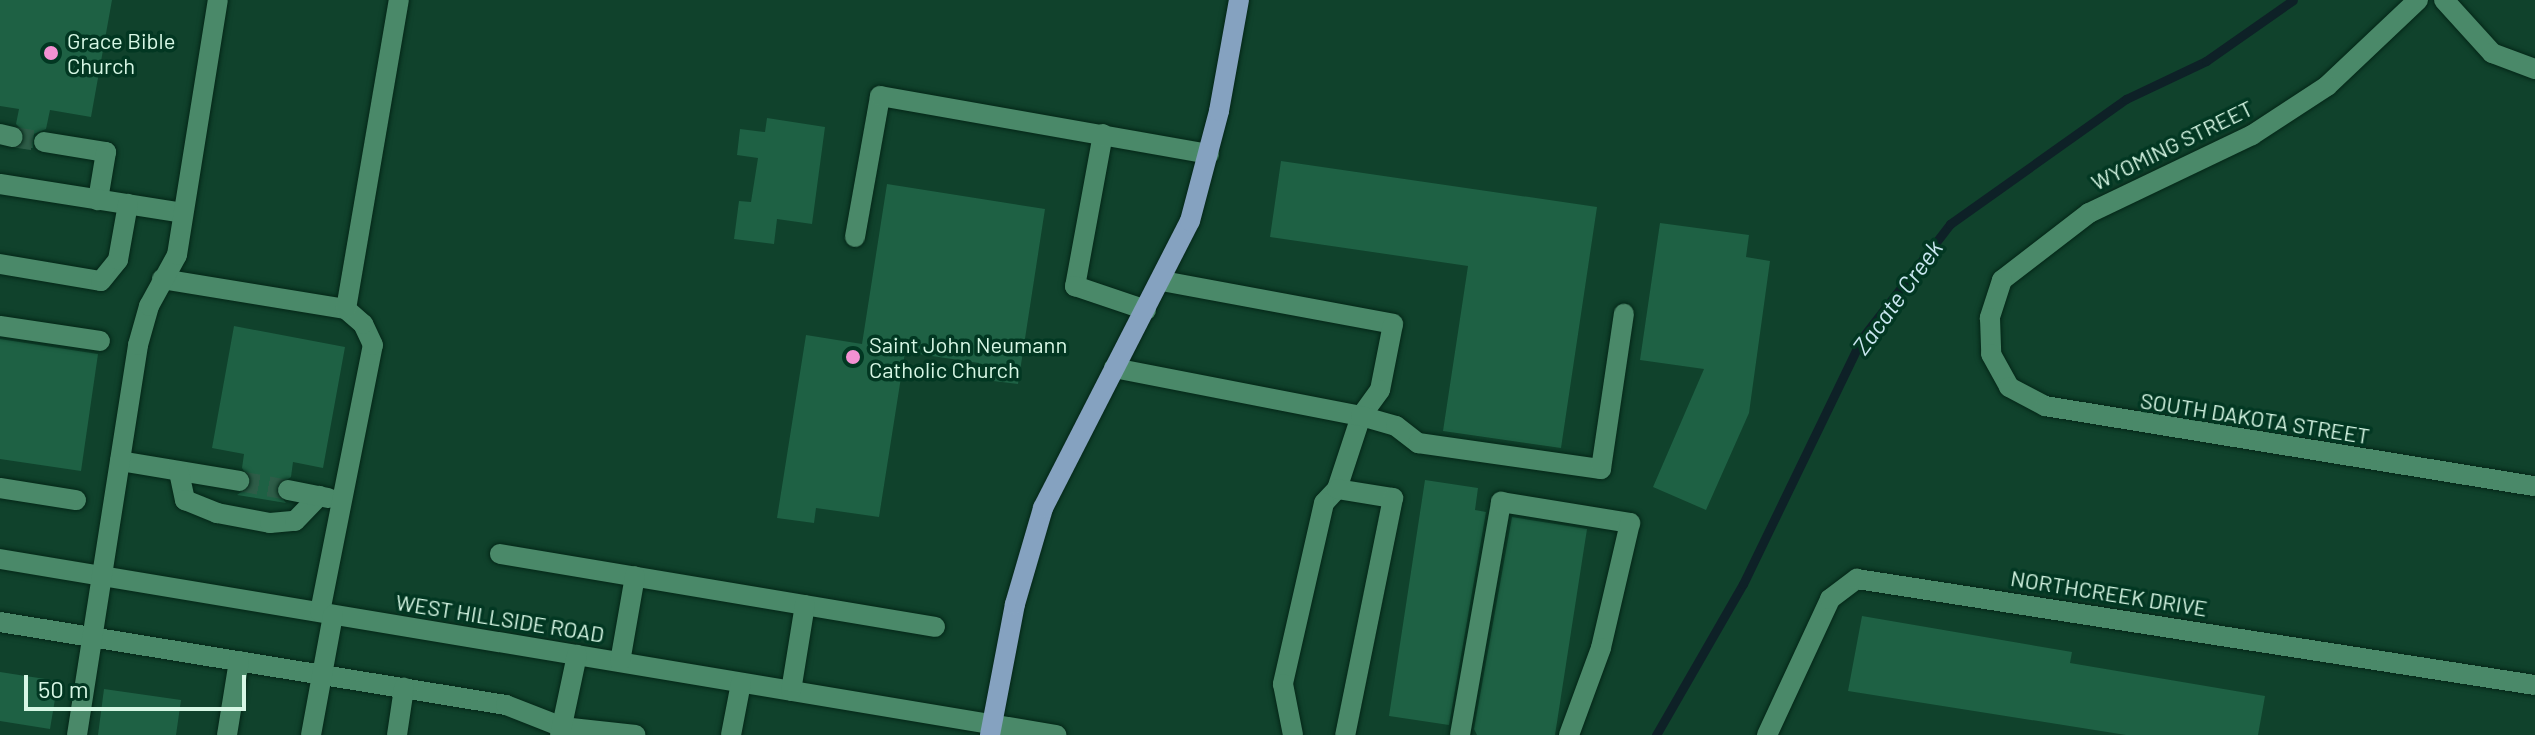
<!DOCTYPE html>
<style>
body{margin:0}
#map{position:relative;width:2535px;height:735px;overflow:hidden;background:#10422c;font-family:Barlow,sans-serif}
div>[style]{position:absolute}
.stream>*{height:9px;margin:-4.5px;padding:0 4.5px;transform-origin:4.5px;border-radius:4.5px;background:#0e2127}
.building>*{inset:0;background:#1e6144}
.minor-tunnel>*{height:20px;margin-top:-10px;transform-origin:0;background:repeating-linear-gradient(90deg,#2e5d48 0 20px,transparent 0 30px)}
.roads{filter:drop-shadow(0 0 2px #042617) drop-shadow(0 0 2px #042617)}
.minor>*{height:20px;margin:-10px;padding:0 10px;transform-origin:10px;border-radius:10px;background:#4a8969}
.major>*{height:20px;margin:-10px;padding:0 10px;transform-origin:10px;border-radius:10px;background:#85a2c0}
.dots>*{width:22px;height:22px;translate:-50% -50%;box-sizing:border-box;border:4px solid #023722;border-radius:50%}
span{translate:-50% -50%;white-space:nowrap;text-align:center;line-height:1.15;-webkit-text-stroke:7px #023722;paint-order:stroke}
.poi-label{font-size:22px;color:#d7f7e5}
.left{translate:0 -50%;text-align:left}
.street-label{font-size:22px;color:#d7f7e5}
.water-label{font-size:24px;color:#cae7f1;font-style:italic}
.scale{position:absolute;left:24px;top:675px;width:222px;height:36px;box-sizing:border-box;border:4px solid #d7f7e5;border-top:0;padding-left:10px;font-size:24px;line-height:28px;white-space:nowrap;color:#d7f7e5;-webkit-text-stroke:6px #023722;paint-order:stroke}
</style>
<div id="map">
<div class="stream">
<i style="left:1656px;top:735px;width:174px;rotate:-60.1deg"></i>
<i style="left:1743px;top:584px;width:273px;rotate:-64.2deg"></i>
<i style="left:1862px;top:338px;width:144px;rotate:-52.3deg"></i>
<i style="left:1950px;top:224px;width:216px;rotate:-35.4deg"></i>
<i style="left:2126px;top:99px;width:89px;rotate:-25.4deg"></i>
<i style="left:2206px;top:61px;width:106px;rotate:-35deg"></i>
</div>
<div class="building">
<i style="clip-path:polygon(0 0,112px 0,91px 117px,50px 110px,46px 129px,34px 134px,33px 148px,22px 146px,26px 134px,16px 124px,19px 109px,0 106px)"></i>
<i style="clip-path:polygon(767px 118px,825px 127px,812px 224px,777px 219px,774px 244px,734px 239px,739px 201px,751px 202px,758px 158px,737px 155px,740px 129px,765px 132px)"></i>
<i style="clip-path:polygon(1281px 161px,1597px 207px,1561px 448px,1443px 431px,1468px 266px,1270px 237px)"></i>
<i style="clip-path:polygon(887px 184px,1045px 209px,1018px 384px,977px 379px,979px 363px,905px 352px,879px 517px,816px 508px,814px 523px,777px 518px,806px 335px,862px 344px)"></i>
<i style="clip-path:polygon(1660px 223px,1749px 235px,1746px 257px,1770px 261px,1749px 413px,1706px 510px,1653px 487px,1704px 369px,1640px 360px)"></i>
<i style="clip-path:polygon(234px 326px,345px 347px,323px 468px,293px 462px,291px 477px,275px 488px,286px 503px,237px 495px,252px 484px,242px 468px,244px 454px,212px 448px)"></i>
<i style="clip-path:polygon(0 339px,98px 354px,81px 471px,0 459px)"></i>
<i style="clip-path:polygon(1425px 480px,1478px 488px,1475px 510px,1486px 512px,1449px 725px,1389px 716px)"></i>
<i style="clip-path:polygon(1512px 517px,1587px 529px,1555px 735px,1477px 735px,1474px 729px)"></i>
<i style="clip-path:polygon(1862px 616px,2072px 652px,2070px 663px,2265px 696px,2258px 735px,2126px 735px,1848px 691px)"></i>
<i style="clip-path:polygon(0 672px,58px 681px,50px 729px,0 721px)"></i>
<i style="clip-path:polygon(104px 689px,181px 700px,176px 735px,98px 735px)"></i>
</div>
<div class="minor-tunnel">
<i style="left:13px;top:137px;width:31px;rotate:9deg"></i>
<i style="left:239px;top:481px;width:50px;rotate:10.4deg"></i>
</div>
<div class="roads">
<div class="minor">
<i style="left:2418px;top:0;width:125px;rotate:136.6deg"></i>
<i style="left:2327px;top:86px;width:90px;rotate:146.8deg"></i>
<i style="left:2252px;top:135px;width:181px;rotate:154.4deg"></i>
<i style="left:2089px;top:213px;width:110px;rotate:142.4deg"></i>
<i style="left:2002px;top:280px;width:40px;rotate:108deg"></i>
<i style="left:1990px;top:318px;width:36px;rotate:88deg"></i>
<i style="left:1991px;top:354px;width:38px;rotate:61deg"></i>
<i style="left:2009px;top:387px;width:41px;rotate:27.8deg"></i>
<i style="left:2045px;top:406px;width:496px;rotate:9.3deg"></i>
<i style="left:2444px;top:0;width:72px;rotate:47.8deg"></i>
<i style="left:2492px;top:53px;width:46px;rotate:20.4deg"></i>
<i style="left:0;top:134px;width:13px;rotate:13deg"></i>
<i style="left:1103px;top:134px;width:155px;rotate:100.4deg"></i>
<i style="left:1075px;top:286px;width:75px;rotate:18.7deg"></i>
<i style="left:44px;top:142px;width:63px;rotate:9.2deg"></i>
<i style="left:106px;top:152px;width:49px;rotate:99.5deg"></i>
<i style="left:0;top:184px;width:185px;rotate:9deg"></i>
<i style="left:855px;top:237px;width:143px;rotate:-79.9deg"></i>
<i style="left:880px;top:96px;width:334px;rotate:10deg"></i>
<i style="left:0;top:264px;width:102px;rotate:9.6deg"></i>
<i style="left:101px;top:281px;width:27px;rotate:-51deg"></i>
<i style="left:118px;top:260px;width:57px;rotate:-79.9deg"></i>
<i style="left:162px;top:279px;width:186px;rotate:9.3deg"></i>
<i style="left:1162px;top:281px;width:235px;rotate:10.5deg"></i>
<i style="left:1393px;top:324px;width:67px;rotate:101.1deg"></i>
<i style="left:1380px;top:390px;width:32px;rotate:126deg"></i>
<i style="left:1361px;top:416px;width:77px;rotate:108.2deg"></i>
<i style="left:1337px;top:489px;width:19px;rotate:133deg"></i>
<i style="left:1324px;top:503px;width:186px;rotate:102.8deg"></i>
<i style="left:1283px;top:684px;width:52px;rotate:78.9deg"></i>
<i style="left:0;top:326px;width:101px;rotate:8.5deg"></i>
<i style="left:1114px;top:368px;width:252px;rotate:11deg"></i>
<i style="left:1361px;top:416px;width:36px;rotate:16deg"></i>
<i style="left:1396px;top:426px;width:28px;rotate:38deg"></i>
<i style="left:1418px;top:443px;width:185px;rotate:8.1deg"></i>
<i style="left:1601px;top:469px;width:157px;rotate:-81.6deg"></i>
<i style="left:120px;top:461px;width:121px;rotate:9.5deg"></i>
<i style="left:179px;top:472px;width:29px;rotate:78deg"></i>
<i style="left:185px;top:500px;width:35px;rotate:22deg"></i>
<i style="left:217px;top:513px;width:54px;rotate:10.7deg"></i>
<i style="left:270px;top:523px;width:25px;rotate:-5deg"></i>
<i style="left:295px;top:521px;width:35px;rotate:-46deg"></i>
<i style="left:0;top:488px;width:77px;rotate:9deg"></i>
<i style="left:1337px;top:489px;width:57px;rotate:9.1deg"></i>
<i style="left:1393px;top:498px;width:242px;rotate:101.4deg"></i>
<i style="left:288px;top:490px;width:41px;rotate:11.3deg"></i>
<i style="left:500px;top:554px;width:441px;rotate:9.5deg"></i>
<i style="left:0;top:559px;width:1071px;rotate:9.46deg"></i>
<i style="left:320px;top:612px;width:272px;rotate:-78.8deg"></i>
<i style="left:373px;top:345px;width:23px;rotate:-115deg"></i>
<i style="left:363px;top:324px;width:23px;rotate:-139deg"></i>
<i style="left:346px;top:309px;width:314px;rotate:-80.3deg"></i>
<i style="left:0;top:622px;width:513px;rotate:9.32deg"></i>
<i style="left:506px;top:705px;width:60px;rotate:21.4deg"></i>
<i style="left:562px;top:727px;width:74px;rotate:6.2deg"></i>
<i style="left:620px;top:662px;width:87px;rotate:-80.1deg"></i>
<i style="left:791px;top:691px;width:87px;rotate:-80.8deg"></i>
<i style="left:77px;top:735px;width:395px;rotate:-81.1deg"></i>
<i style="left:138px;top:345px;width:41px;rotate:-74.2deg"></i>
<i style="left:149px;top:306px;width:58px;rotate:-61.2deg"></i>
<i style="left:177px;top:255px;width:258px;rotate:-80.9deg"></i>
<i style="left:227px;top:735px;width:75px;rotate:-80.8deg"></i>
<i style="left:311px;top:735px;width:122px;rotate:-79.6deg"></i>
<i style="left:397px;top:735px;width:48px;rotate:-81.5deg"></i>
<i style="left:560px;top:735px;width:82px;rotate:-78deg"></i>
<i style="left:731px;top:735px;width:53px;rotate:-79.1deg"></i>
<i style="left:1460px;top:735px;width:237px;rotate:-80deg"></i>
<i style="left:1501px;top:502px;width:131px;rotate:9.2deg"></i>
<i style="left:1630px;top:523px;width:128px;rotate:103.1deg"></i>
<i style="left:1601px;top:648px;width:93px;rotate:110.2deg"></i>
<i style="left:1767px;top:735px;width:150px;rotate:-65.1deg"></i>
<i style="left:1830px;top:599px;width:34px;rotate:-37deg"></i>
<i style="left:1857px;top:579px;width:686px;rotate:8.89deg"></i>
</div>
<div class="major">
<i style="left:990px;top:735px;width:133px;rotate:-79.2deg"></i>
<i style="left:1015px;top:604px;width:100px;rotate:-73.7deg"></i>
<i style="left:1043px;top:508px;width:322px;rotate:-62.9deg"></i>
<i style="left:1190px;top:221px;width:114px;rotate:-75.2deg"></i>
<i style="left:1219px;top:111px;width:113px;rotate:-79.8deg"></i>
</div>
</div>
<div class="dots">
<i style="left:51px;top:53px;background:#f491d3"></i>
<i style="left:853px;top:357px;background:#f491d3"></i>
</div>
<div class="poi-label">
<span class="left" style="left:67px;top:53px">Grace Bible<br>Church</span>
<span class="left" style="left:869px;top:357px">Saint John Neumann<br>Catholic Church</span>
</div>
<div class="street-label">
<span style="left:2172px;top:145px;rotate:-26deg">WYOMING STREET</span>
<span style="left:2255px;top:418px;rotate:9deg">SOUTH DAKOTA STREET</span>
<span style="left:2109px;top:593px;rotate:9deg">NORTHCREEK DRIVE</span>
<span style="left:500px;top:618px;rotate:9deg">WEST HILLSIDE ROAD</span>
</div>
<div class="water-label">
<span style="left:1897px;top:297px;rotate:-54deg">Zacate Creek</span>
</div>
<div class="scale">50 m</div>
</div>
